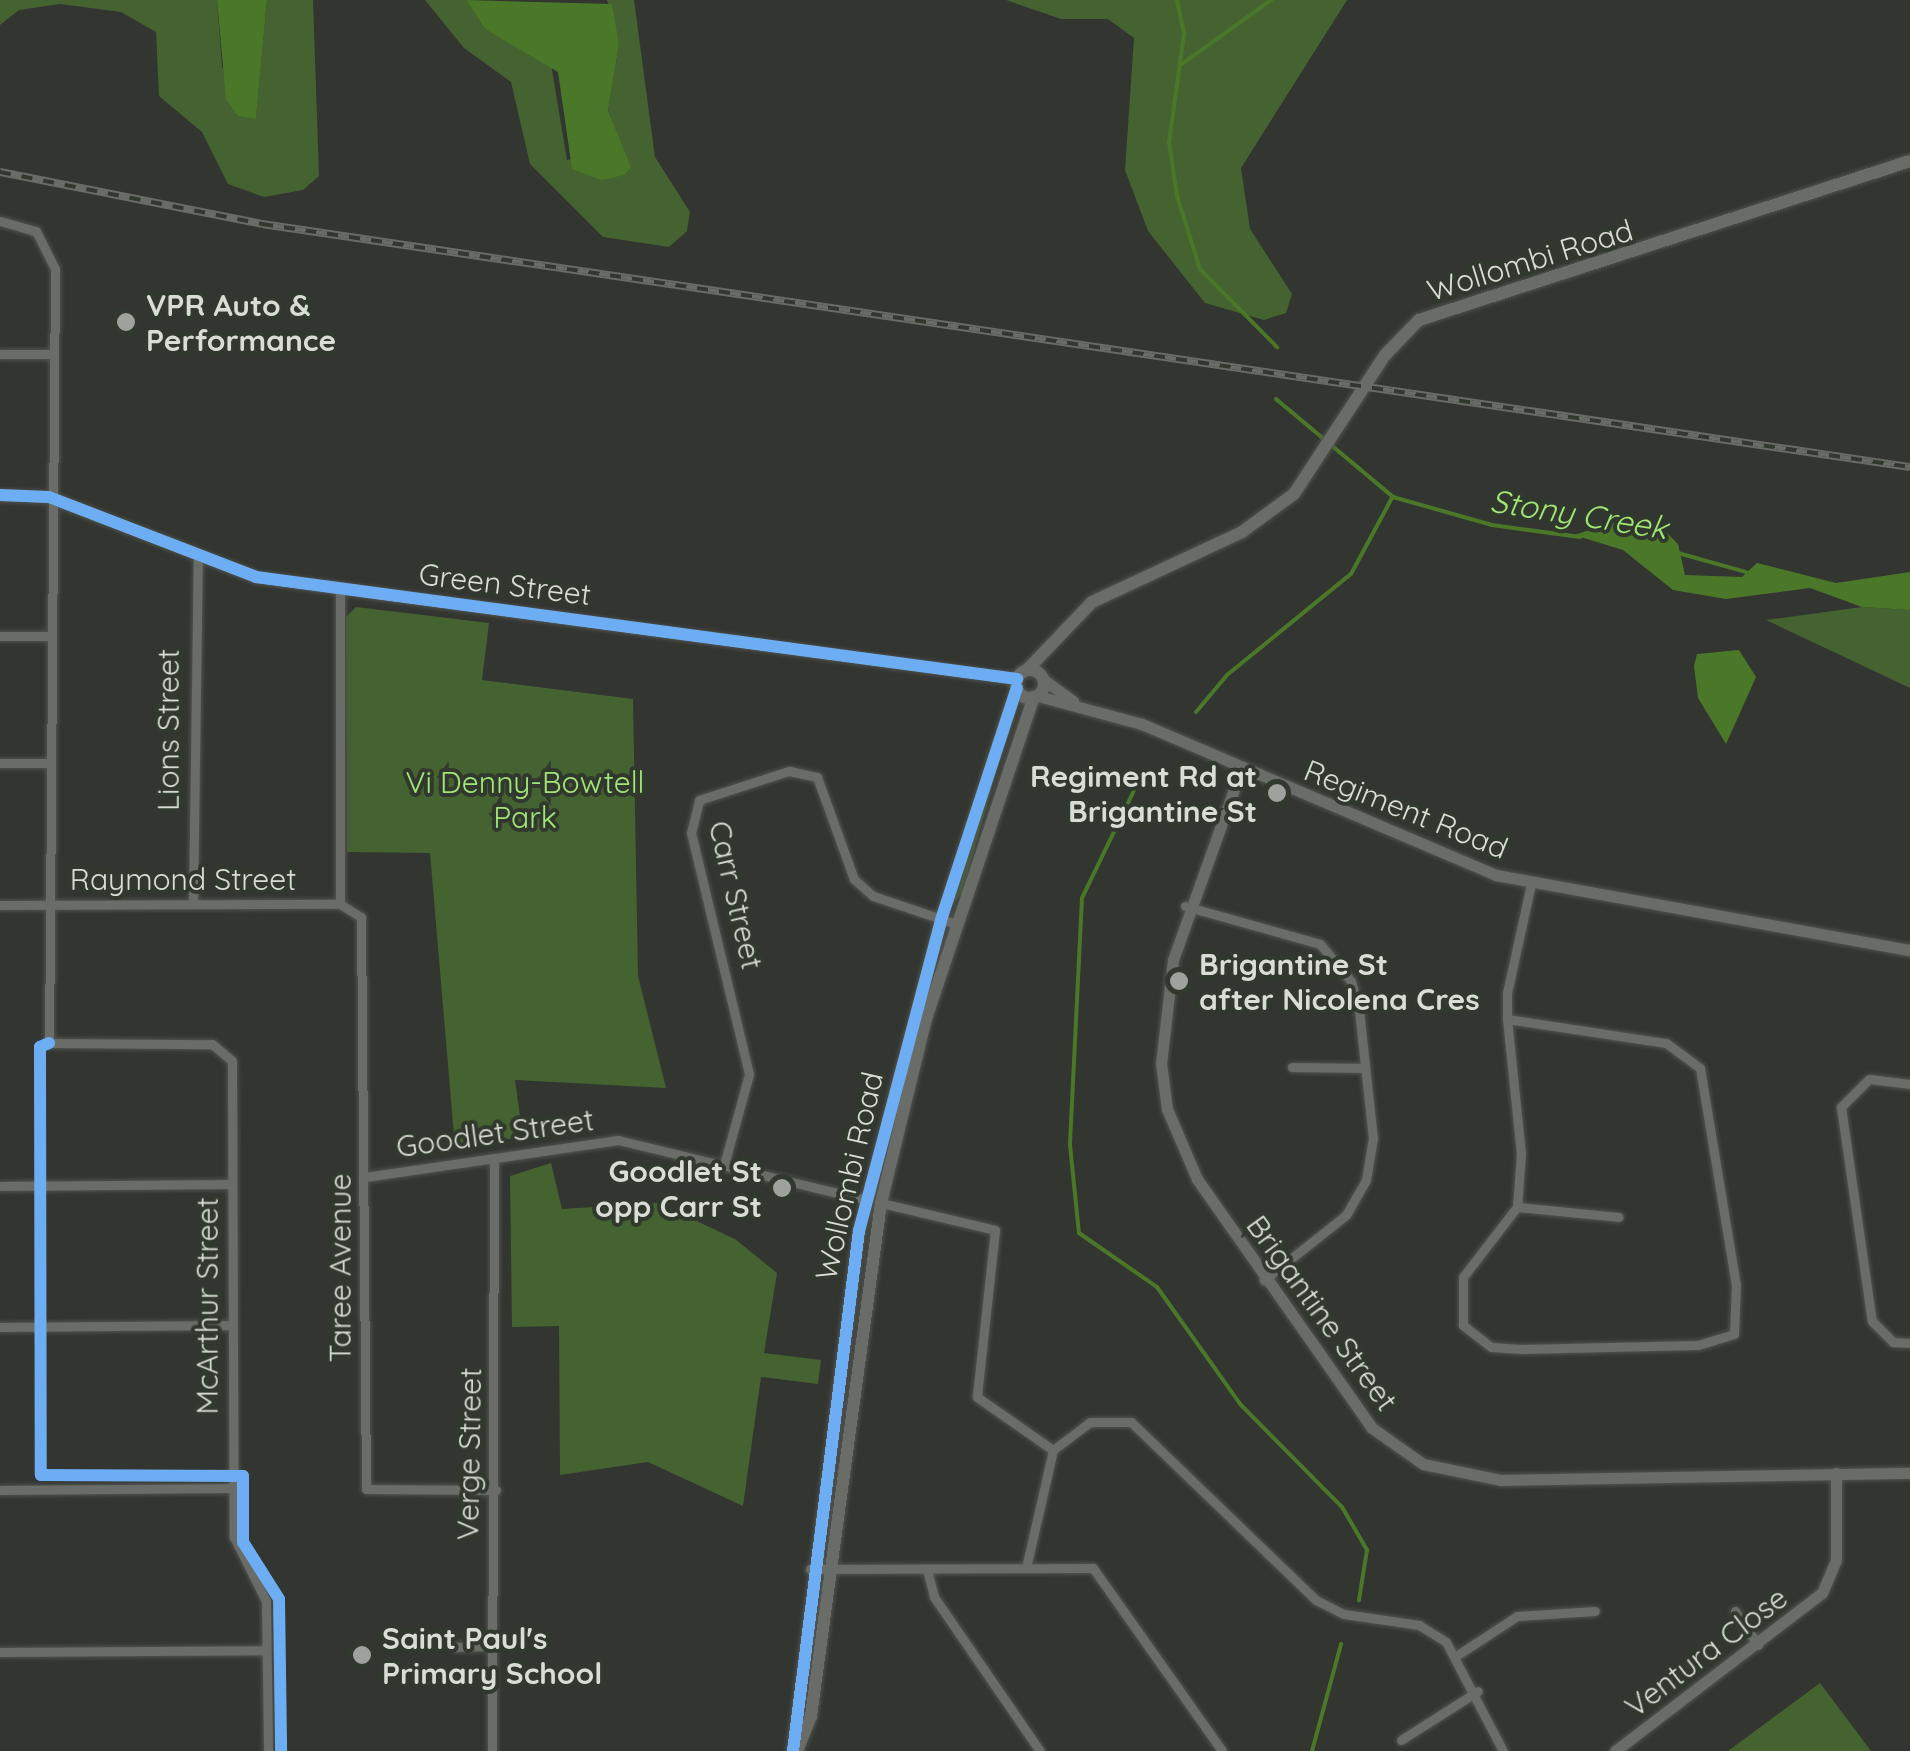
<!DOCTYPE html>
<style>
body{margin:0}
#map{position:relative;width:1910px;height:1751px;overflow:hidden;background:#323530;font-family:Quicksand,sans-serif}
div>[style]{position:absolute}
.green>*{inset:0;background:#446330}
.water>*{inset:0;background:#4a7728}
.stream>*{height:4px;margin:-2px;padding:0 2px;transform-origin:2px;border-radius:2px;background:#4a7728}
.roads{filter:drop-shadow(0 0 2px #50534e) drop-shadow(0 0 2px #50534e)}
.minor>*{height:9px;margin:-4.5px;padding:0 4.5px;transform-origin:4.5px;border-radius:4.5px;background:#696c67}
.tertiary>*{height:11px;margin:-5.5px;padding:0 5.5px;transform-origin:5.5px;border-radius:5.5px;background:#696c67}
.secondary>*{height:12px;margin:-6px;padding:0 6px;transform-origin:6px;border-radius:6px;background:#696c67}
.secondary>.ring{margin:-6px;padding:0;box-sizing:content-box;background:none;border:12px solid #696c67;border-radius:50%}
.rail>*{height:8px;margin-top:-4px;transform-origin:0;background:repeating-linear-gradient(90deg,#31382d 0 11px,#696b67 0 22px);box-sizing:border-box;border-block:2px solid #696b67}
.cycleway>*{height:12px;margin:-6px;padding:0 6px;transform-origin:6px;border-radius:6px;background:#6dadf4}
.dots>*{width:28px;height:28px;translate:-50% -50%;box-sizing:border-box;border:5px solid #31382d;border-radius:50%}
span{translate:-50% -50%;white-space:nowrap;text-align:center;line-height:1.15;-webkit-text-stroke:8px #31382d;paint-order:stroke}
.street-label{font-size:30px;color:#d8ddd6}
.poi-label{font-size:30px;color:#d8ddd6;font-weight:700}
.left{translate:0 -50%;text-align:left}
.right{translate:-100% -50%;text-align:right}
.park-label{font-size:30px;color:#a2e576}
.water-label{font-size:32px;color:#a2e676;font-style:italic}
</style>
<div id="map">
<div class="green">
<i style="clip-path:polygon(0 0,217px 0,222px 67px,256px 118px,267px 0,313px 0,319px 176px,303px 190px,264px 197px,228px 184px,202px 132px,159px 96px,156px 32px,121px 12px,60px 4px,19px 10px,0 25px)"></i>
<i style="clip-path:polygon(425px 0,466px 0,485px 29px,551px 64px,567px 160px,622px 149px,608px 111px,619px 45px,607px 0,634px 0,655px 157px,690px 212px,687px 231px,669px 247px,603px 237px,530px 164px,511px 82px,464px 48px)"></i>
<i style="clip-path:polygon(1006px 0,1347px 0,1241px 168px,1250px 229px,1292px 294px,1286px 313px,1264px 320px,1205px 303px,1148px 231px,1125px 170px,1134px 38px,1108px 19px,1061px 19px)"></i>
<i style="clip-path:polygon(356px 607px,489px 623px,482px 680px,633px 699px,638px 976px,666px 1088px,515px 1080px,523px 1137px,455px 1147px,430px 853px,347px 852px,346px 617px)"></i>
<i style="clip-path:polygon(1862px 607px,1910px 610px,1910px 688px,1766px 620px)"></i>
<i style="clip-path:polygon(1010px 723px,962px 893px,950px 907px)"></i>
<i style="clip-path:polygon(551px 1163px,562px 1209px,658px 1203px,735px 1239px,777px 1273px,764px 1353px,821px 1360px,818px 1384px,761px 1377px,743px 1506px,648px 1462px,560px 1475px,559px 1326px,512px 1327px,510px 1176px)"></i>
<i style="clip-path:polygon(1820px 1683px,1871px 1751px,1728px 1751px)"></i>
</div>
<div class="water">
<i style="clip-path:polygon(217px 0,267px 0,256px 119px,238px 116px,226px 99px)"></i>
<i style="clip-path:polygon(466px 0,612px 4px,619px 45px,608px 111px,631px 167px,624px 175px,602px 180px,572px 169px,558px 72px,485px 29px)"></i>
<i style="clip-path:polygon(1627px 518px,1662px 528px,1678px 544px,1685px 575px,1742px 577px,1757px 563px,1836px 583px,1910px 572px,1910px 610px,1862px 607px,1810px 588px,1726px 599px,1673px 590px,1623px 550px,1574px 535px)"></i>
<i style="clip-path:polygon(1739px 650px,1756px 677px,1726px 744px,1698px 698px,1694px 666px,1697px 654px)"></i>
</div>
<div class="stream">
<i style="left:1177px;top:0;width:35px;rotate:78deg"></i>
<i style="left:1184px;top:34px;width:109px;rotate:97.9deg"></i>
<i style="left:1169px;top:142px;width:55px;rotate:81.6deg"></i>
<i style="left:1177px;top:196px;width:77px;rotate:72.5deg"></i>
<i style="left:1200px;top:269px;width:110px;rotate:45.4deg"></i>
<i style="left:1182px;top:64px;width:110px;rotate:-35.7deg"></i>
<i style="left:1276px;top:399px;width:153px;rotate:39.9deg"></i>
<i style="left:1393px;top:497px;width:103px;rotate:15.8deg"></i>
<i style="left:1492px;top:525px;width:89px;rotate:7.8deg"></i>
<i style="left:1678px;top:553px;width:71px;rotate:15.6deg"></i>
<i style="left:1196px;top:712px;width:48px;rotate:-50deg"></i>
<i style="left:1227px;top:675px;width:160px;rotate:-39.2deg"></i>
<i style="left:1351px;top:574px;width:86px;rotate:-61.7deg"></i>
<i style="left:1141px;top:776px;width:136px;rotate:115.8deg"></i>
<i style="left:1082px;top:898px;width:247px;rotate:92.8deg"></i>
<i style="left:1070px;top:1145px;width:88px;rotate:84.2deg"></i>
<i style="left:1079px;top:1233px;width:95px;rotate:34.7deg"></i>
<i style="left:1157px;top:1287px;width:145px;rotate:54.6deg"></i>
<i style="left:1241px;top:1405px;width:144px;rotate:45.3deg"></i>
<i style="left:1342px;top:1507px;width:50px;rotate:59.8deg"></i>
<i style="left:1367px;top:1550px;width:51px;rotate:99.1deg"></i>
<i style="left:1312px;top:1751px;width:111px;rotate:-74.8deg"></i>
</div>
<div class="roads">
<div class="minor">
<i style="left:0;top:221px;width:37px;rotate:16deg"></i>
<i style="left:36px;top:231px;width:42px;rotate:63.4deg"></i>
<i style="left:55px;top:269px;width:774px;rotate:90.44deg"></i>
<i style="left:49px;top:1043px;width:163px;rotate:0.4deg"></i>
<i style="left:212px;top:1044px;width:26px;rotate:40deg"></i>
<i style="left:232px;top:1061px;width:476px;rotate:89.8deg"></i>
<i style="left:234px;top:1537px;width:72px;rotate:63.4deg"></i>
<i style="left:266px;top:1601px;width:150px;rotate:89.2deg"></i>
<i style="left:0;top:354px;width:48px"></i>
<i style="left:0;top:636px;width:48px"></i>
<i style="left:0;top:763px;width:48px"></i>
<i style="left:193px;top:904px;width:347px;rotate:-89.2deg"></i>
<i style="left:340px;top:904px;width:316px;rotate:-90deg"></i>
<i style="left:0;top:905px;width:340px;rotate:-0.2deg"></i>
<i style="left:340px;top:904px;width:25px;rotate:32deg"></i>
<i style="left:361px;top:917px;width:572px;rotate:89.5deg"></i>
<i style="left:366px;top:1489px;width:130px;rotate:0.4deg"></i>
<i style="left:1185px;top:906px;width:140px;rotate:15.7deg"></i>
<i style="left:1320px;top:944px;width:48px;rotate:50deg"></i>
<i style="left:1351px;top:981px;width:30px;rotate:75deg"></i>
<i style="left:1359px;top:1010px;width:129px;rotate:83.8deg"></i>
<i style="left:1373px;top:1138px;width:43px;rotate:99.5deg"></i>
<i style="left:1366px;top:1180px;width:40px;rotate:119.7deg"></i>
<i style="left:1346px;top:1215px;width:105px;rotate:141.6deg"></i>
<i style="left:1507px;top:1019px;width:161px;rotate:8.6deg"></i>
<i style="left:1666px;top:1043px;width:42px;rotate:36.3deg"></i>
<i style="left:1700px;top:1068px;width:220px;rotate:80.6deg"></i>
<i style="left:1736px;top:1285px;width:49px;rotate:92.3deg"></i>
<i style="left:1734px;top:1334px;width:38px;rotate:163deg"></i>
<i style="left:1698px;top:1345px;width:177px;rotate:178.7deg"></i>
<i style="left:1521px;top:1349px;width:30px;rotate:-176deg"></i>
<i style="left:1491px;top:1347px;width:36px;rotate:-142deg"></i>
<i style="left:1463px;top:1325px;width:48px;rotate:-90deg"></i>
<i style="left:1463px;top:1277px;width:88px;rotate:-52.4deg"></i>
<i style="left:1517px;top:1207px;width:53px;rotate:-85.7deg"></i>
<i style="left:1521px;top:1154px;width:136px;rotate:-95.9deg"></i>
<i style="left:1507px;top:1019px;width:26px;rotate:-90deg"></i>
<i style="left:1507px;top:993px;width:112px;rotate:-77.6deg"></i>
<i style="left:1292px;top:1067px;width:73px;rotate:0.8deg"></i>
<i style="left:1910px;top:1084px;width:41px;rotate:-173deg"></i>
<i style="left:1869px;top:1079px;width:40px;rotate:135deg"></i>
<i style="left:1841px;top:1107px;width:216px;rotate:81.8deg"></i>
<i style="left:1872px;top:1321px;width:30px;rotate:45deg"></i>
<i style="left:1893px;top:1342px;width:17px;rotate:3deg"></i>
<i style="left:724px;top:1165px;width:94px;rotate:-74.6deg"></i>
<i style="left:749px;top:1074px;width:248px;rotate:-103.5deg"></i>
<i style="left:691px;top:833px;width:34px;rotate:-76deg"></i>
<i style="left:699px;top:800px;width:95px;rotate:-17.9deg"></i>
<i style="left:789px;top:771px;width:29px;rotate:12deg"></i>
<i style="left:817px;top:777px;width:109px;rotate:70.1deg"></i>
<i style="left:854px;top:879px;width:25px;rotate:42deg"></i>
<i style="left:873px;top:896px;width:88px;rotate:18.6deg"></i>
<i style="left:365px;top:1177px;width:256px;rotate:-8.3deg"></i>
<i style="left:618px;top:1140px;width:255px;rotate:13.6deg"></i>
<i style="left:0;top:1186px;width:231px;rotate:-0.5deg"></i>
<i style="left:881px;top:1203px;width:117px;rotate:13.3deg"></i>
<i style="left:995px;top:1230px;width:168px;rotate:96.2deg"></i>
<i style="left:977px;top:1397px;width:93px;rotate:34.9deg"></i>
<i style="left:1517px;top:1207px;width:102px;rotate:5.6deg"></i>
<i style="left:0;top:1327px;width:232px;rotate:-0.5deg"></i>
<i style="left:0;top:1490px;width:233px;rotate:-0.5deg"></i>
<i style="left:1026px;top:1568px;width:121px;rotate:-77.1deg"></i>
<i style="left:1053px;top:1450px;width:46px;rotate:-37.1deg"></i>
<i style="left:1090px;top:1422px;width:41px"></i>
<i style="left:1131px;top:1422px;width:257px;rotate:43.9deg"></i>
<i style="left:1316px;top:1600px;width:31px;rotate:27deg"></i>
<i style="left:1344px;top:1614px;width:76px;rotate:8.3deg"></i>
<i style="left:1419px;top:1625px;width:32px;rotate:32deg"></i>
<i style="left:1446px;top:1642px;width:123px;rotate:62.4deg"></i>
<i style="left:810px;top:1569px;width:283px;rotate:-0.2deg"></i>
<i style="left:1093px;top:1568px;width:224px;rotate:54.8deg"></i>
<i style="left:927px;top:1570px;width:28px;rotate:75deg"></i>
<i style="left:934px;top:1597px;width:187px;rotate:55.5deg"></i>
<i style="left:1735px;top:1611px;width:41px;rotate:55.9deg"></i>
<i style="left:455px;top:1647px;width:36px;rotate:-2deg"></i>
<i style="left:0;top:1652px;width:266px;rotate:-0.4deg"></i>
<i style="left:1459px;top:1654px;width:69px;rotate:-33.2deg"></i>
<i style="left:1517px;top:1616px;width:78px;rotate:-3.7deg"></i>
<i style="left:1401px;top:1740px;width:91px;rotate:-32.5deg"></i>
<i style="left:492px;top:1751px;width:593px;rotate:-89.81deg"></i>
</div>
<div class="tertiary">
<i style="left:0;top:495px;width:49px;rotate:2.3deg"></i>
<i style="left:49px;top:497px;width:222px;rotate:21.1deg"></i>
<i style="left:256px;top:577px;width:768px;rotate:7.63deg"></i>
<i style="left:1044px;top:680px;width:36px;rotate:36deg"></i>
<i style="left:1038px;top:696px;width:108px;rotate:15.1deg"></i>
<i style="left:1142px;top:724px;width:385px;rotate:23.1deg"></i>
<i style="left:1496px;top:875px;width:421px;rotate:10.3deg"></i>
<i style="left:1242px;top:767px;width:205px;rotate:109.7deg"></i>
<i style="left:1173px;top:960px;width:104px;rotate:96.6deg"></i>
<i style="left:1161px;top:1063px;width:46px;rotate:82.6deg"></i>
<i style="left:1167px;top:1109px;width:76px;rotate:66.8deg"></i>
<i style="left:1197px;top:1179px;width:304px;rotate:54.9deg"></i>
<i style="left:1372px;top:1428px;width:62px;rotate:35.2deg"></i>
<i style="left:1423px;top:1464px;width:80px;rotate:11.6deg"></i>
<i style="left:1501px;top:1480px;width:409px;rotate:-1deg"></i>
<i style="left:1615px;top:1751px;width:260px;rotate:-37.4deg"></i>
<i style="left:1822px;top:1593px;width:36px;rotate:-67deg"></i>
<i style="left:1836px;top:1560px;width:87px;rotate:-90deg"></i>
</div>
<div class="secondary">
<i class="ring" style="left:1016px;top:670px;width:16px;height:16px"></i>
<i style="left:1027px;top:670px;width:94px;rotate:-46.3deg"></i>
<i style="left:1092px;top:602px;width:166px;rotate:-25deg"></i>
<i style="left:1242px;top:532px;width:64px;rotate:-36.2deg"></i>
<i style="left:1294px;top:494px;width:166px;rotate:-56.8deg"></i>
<i style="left:1385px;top:355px;width:49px;rotate:-45.8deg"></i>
<i style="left:1419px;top:320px;width:516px;rotate:-17.94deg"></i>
<i style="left:793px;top:1751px;width:524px;rotate:-82.77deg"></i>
<i style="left:859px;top:1231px;width:322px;rotate:-75.2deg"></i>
<i style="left:941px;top:920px;width:244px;rotate:-71.9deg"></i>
<i style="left:797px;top:1751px;width:38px;rotate:-68deg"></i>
<i style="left:811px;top:1716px;width:518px;rotate:-82.23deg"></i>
<i style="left:881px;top:1203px;width:189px;rotate:-76.3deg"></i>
<i style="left:926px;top:1019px;width:340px;rotate:-71.5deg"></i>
</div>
</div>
<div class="rail">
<i style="left:0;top:172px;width:267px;rotate:11.2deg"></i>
<i style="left:262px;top:224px;width:1666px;rotate:8.39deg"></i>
</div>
<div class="cycleway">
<i style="left:0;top:495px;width:49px;rotate:2.3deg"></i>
<i style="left:49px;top:497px;width:222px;rotate:21.1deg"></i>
<i style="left:256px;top:577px;width:768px;rotate:7.63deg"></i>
<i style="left:49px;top:1043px;width:10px;rotate:156deg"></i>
<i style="left:40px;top:1047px;width:428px;rotate:89.9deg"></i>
<i style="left:41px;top:1475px;width:202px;rotate:0.3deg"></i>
<i style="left:243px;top:1476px;width:66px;rotate:90deg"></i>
<i style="left:243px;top:1542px;width:67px;rotate:57.7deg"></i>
<i style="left:279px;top:1599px;width:152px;rotate:89.2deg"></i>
<i style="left:793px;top:1751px;width:524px;rotate:-82.77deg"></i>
<i style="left:859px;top:1231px;width:322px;rotate:-75.2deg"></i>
<i style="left:941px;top:920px;width:244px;rotate:-71.9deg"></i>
</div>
<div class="dots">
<i style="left:126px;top:322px;background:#9ea29c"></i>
<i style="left:1277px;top:793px;background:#9ea29c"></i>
<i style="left:1179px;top:981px;background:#9ea29c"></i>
<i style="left:782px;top:1188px;background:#9ea29c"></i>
<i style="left:362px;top:1655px;background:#9ea29c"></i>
</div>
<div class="street-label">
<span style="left:1530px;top:260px;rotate:-17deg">Wollombi Road</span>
<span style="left:505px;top:584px;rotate:7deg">Green Street</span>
<span style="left:168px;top:730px;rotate:-90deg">Lions Street</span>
<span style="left:1406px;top:809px;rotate:22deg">Regiment Road</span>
<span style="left:183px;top:879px">Raymond Street</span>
<span style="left:736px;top:895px;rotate:77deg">Carr Street</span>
<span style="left:495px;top:1133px;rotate:-8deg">Goodlet Street</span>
<span style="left:849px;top:1176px;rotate:-77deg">Wollombi Road</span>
<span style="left:340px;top:1268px;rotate:-90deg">Taree Avenue</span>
<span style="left:207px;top:1306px;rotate:-90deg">McArthur Street</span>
<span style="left:1322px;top:1313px;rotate:54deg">Brigantine Street</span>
<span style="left:469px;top:1454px;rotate:-89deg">Verge Street</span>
<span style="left:1706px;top:1652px;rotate:-37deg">Ventura Close</span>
</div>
<div class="poi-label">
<span class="left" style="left:146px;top:322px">VPR Auto &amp;<br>Performance</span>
<span class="right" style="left:1257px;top:793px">Regiment Rd at<br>Brigantine St</span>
<span class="left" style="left:1199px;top:981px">Brigantine St<br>after Nicolena Cres</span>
<span class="right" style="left:762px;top:1188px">Goodlet St<br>opp Carr St</span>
<span class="left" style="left:382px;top:1655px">Saint Paul's<br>Primary School</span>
</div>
<div class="park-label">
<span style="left:525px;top:799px">Vi Denny-Bowtell<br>Park</span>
</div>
<div class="water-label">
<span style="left:1579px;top:514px;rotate:9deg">Stony Creek</span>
</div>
</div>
